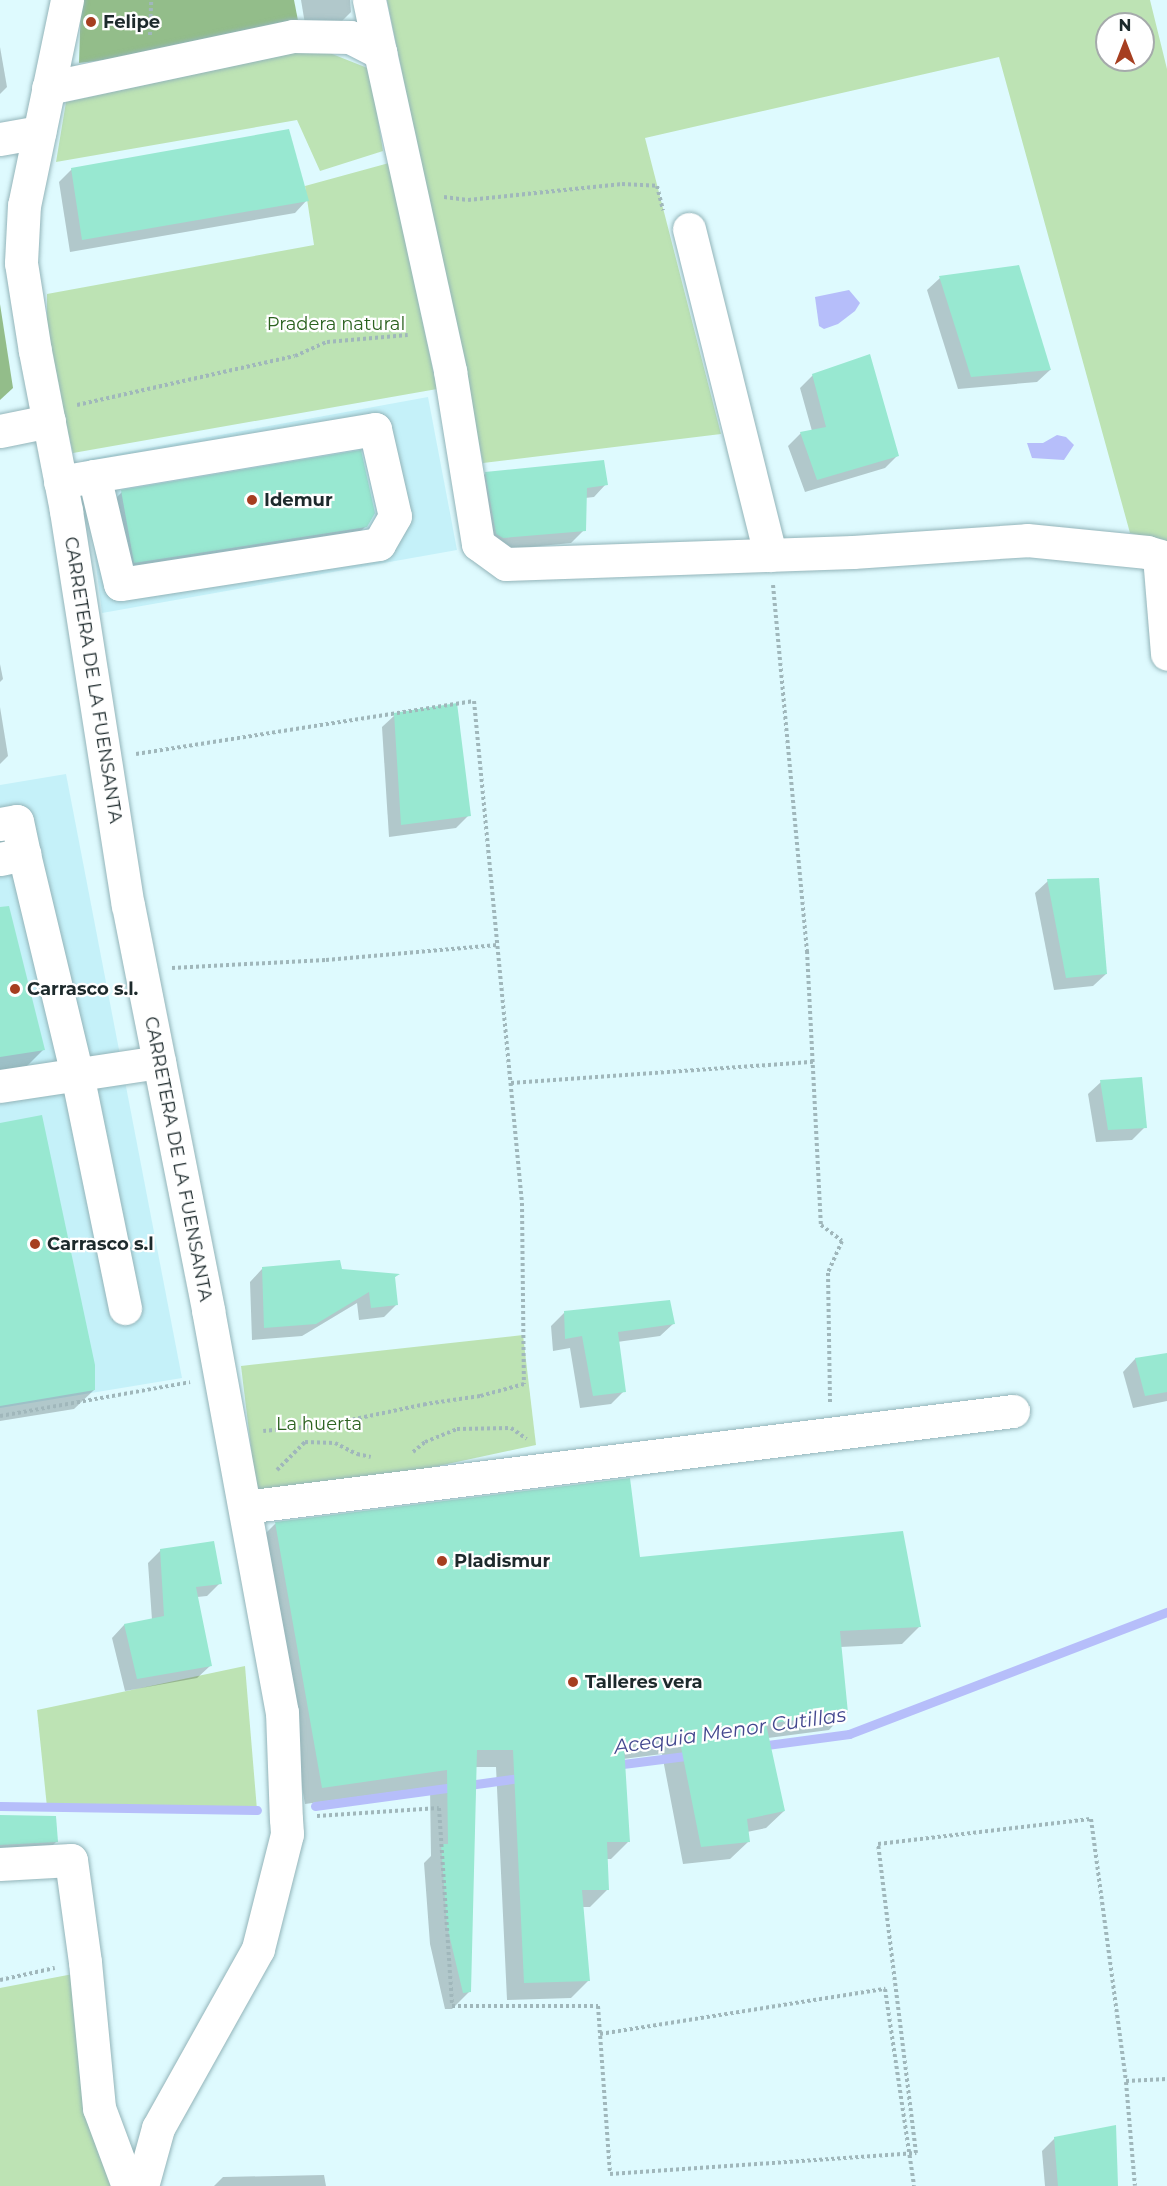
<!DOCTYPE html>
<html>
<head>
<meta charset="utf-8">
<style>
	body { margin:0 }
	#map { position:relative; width:1167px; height:2186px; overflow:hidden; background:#defafe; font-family:Montserrat,sans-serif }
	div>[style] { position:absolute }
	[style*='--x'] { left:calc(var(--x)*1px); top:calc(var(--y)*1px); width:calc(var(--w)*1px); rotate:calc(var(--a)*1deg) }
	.built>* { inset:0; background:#c5f1f9 }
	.green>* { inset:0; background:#bde3b4 }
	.forest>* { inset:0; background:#93bd8a }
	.water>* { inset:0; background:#b6befa }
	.shadow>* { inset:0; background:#0003 }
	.stream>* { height:9px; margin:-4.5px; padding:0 4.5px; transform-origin:4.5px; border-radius:4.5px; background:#b6befa }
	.building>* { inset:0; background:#98e8d1 }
	.path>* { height:4px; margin-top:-2px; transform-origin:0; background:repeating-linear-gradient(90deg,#a0b7bb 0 3px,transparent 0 6px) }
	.roads { filter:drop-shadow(0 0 2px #93b4b9) drop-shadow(0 0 2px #93b4b9) }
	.street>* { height:33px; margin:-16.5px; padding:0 16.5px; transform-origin:16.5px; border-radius:16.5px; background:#fff }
	.secondary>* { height:33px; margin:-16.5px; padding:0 16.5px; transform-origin:16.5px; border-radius:16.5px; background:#fff }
	.dots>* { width:16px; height:16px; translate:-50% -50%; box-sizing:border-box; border:3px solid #fff; border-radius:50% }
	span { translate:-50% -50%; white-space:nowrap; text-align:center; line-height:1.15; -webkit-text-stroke:4.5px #fff; paint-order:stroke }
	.poi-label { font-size:18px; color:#1d2a2c; font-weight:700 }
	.left { translate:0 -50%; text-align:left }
	.park-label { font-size:18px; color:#2c6220 }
	.street-label { font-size:18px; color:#1d2a2c }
	.water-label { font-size:20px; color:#44488f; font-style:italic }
	.north { position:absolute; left:1095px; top:12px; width:60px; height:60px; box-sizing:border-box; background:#fff; border:2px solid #a5aaab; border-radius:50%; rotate:0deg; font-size:16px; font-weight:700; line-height:24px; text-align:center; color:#1d2a2c }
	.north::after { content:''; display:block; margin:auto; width:21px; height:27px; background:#a63e20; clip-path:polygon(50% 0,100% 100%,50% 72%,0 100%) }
</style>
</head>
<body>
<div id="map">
	<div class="built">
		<div style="clip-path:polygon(428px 397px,457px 550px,102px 613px,83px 460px)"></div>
		<div style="clip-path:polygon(66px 774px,182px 1378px,0 1408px,0 785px)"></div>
	</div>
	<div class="green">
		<div style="clip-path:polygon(evenodd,387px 0,1150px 0,1167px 69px,1167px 542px,1130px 533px,999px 57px,645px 138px,721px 434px,483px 463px,387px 0,1107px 24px,1143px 24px,1143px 60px,1107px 60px,1107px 24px)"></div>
		<div style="clip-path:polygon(317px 48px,370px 69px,383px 151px,320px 171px,297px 120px,56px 162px,66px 102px)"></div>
		<div style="clip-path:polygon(389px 163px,437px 389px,73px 453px,47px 346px,47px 294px,314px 245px,305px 186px)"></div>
		<div style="clip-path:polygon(523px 1335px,536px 1445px,258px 1505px,241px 1366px)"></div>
		<div style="clip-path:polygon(245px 1666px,257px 1810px,47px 1807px,37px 1710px)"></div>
		<div style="clip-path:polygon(73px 1974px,114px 2186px,0 2186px,0 1988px)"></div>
	</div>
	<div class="forest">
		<div style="clip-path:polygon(81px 0,294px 0,301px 36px,79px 63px)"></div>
		<div style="clip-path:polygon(0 304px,13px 388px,0 400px)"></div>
	</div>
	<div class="water">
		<div style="clip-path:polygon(849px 290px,860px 303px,855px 311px,838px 324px,824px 329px,819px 326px,815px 297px)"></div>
		<div style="clip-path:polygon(1057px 435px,1066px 437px,1074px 445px,1064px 460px,1032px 458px,1027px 443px,1043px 443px)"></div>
	</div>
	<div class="shadow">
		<div style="clip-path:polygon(301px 0,350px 0,351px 12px,338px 25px,306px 30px)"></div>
		<div style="clip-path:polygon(0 47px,7px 87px,0 94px)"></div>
		<div style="clip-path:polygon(72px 169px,307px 200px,295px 213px,70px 252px,59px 182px)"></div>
		<div style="clip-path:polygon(940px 278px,1050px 370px,1037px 382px,958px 389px,927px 290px)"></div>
		<div style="clip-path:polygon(813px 375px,898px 455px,885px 468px,805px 492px,788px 446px,801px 433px,812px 431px,800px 388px)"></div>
		<div style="clip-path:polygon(486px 473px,606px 484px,594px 497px,585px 498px,584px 530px,571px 543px,489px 551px,473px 486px)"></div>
		<div style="clip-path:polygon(122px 492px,366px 526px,347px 545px,116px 581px,103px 511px)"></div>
		<div style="clip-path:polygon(0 664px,3px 679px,0 682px)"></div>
		<div style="clip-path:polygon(0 707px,8px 756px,0 764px)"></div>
		<div style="clip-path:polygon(395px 715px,469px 815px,456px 828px,389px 837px,382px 727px)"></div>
		<div style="clip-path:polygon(1048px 881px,1106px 974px,1093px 986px,1054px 990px,1035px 893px)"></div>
		<div style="clip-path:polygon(0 930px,44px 1049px,25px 1068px,0 1072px)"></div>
		<div style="clip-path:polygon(1101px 1082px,1145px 1127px,1132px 1140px,1096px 1142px,1088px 1094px)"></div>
		<div style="clip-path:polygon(0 1125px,94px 1390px,74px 1409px,0 1421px)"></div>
		<div style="clip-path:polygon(262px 1269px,397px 1275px,393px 1279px,396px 1305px,384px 1317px,359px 1320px,357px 1303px,302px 1336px,252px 1340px,250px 1282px)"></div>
		<div style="clip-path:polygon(564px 1313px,673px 1324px,660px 1336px,617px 1342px,624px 1391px,611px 1404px,580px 1408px,570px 1348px,553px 1351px,551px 1326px)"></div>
		<div style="clip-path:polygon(1167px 1355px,1167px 1401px,1133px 1408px,1123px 1372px,1135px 1359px)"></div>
		<div style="clip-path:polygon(275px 1524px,639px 1559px,919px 1627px,902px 1644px,840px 1647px,846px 1712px,829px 1730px,768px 1738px,784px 1811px,766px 1828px,747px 1832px,748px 1842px,730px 1859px,683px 1864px,662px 1754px,623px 1759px,628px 1842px,611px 1859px,606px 1859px,608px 1889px,590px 1907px,582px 1907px,589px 1980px,571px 1998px,507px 2000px,496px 1767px,476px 1767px,470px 1991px,452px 2009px,445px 2009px,430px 1944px,424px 1863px,431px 1856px,430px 1787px,305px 1804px,258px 1541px)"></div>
		<div style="clip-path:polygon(161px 1550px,220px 1583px,207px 1596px,197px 1597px,210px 1666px,197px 1678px,125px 1691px,112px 1638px,124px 1625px,152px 1620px,148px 1563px)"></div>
		<div style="clip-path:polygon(0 1817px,57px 1841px,44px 1854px,0 1857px)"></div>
		<div style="clip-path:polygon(1055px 2138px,1117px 2186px,1045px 2186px,1042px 2151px)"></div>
		<div style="clip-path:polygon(324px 2175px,326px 2186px,214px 2186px,223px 2177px)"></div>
	</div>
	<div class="stream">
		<div style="--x:760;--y:1746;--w:90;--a:-7.7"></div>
		<div style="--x:849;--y:1734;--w:341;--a:-21"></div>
		<div style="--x:615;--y:1765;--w:79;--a:-7.3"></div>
		<div style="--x:0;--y:1806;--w:257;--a:0.9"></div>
		<div style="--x:315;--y:1806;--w:213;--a:-7.8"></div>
	</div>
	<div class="building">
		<div style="clip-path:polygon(289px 129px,309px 201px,82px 240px,71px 168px)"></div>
		<div style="clip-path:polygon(1019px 265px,1051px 370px,971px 377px,939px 276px)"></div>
		<div style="clip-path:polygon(870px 354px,899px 456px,817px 480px,800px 432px,826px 427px,812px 374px)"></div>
		<div style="clip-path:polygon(361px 450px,375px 513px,367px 527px,134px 563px,121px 490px)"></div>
		<div style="clip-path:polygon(604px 460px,608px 485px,587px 488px,586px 531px,503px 538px,496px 534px,485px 472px)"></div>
		<div style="clip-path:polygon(457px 703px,471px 816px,401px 825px,394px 713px)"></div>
		<div style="clip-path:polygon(1099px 878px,1107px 974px,1066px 978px,1047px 879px)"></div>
		<div style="clip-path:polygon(9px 906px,45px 1050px,0 1057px,0 907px)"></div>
		<div style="clip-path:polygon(1142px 1077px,1147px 1128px,1108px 1130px,1100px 1080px)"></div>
		<div style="clip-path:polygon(42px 1115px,95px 1365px,95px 1390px,0 1406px,0 1123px)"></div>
		<div style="clip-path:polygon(340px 1260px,342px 1269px,400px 1274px,395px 1277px,398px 1305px,371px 1308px,369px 1292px,316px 1324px,264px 1328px,262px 1267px)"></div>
		<div style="clip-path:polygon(670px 1300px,675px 1324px,618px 1332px,626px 1392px,593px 1396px,582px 1336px,565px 1339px,564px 1311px)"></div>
		<div style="clip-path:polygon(1167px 1353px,1167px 1392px,1145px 1396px,1135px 1358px)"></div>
		<div style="clip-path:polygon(630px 1478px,640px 1557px,903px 1531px,921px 1627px,840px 1631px,848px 1713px,766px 1724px,785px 1811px,747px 1819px,750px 1842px,701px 1847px,679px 1737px,624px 1745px,630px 1842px,607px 1842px,609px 1890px,582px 1890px,590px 1981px,524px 1983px,513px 1750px,477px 1750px,471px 1992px,463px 1993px,447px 1926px,441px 1844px,448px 1844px,447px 1770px,322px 1788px,275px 1522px)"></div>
		<div style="clip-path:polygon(214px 1541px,222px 1584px,196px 1587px,212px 1666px,137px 1679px,124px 1624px,164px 1616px,160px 1549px)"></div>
		<div style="clip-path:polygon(0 1815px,56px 1816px,58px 1842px,0 1845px)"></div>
		<div style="clip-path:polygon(1116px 2125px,1118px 2186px,1058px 2186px,1054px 2137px)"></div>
	</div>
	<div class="path">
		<div style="--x:150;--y:35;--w:35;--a:-88"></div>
		<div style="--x:444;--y:197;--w:24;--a:7"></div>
		<div style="--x:468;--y:200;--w:155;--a:-5.9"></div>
		<div style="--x:622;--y:184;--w:35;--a:3"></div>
		<div style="--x:657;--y:186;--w:25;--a:76"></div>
		<div style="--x:77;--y:405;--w:223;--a:-12.7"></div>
		<div style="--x:295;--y:356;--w:35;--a:-24"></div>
		<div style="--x:327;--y:342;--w:81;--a:-4.9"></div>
		<div style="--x:773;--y:585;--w:368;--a:84.7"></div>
		<div style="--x:807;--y:951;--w:274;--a:87.1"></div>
		<div style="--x:821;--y:1225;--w:26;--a:37"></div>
		<div style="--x:842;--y:1241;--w:35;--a:114"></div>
		<div style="--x:828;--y:1273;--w:130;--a:89.1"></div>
		<div style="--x:136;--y:754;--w:342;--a:-8.9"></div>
		<div style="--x:474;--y:701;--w:504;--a:84.54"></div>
		<div style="--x:522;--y:1203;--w:181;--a:89.4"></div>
		<div style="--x:524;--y:1384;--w:46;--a:164.7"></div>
		<div style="--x:480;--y:1396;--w:55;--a:171.6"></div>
		<div style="--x:426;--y:1404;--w:102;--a:168.1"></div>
		<div style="--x:326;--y:1425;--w:63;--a:174.6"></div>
		<div style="--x:172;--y:968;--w:154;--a:-3"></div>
		<div style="--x:326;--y:960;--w:172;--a:-5"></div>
		<div style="--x:511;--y:1083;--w:303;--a:-4"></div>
		<div style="--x:0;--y:1416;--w:193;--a:-10.1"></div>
		<div style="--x:413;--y:1452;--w:16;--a:-40"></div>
		<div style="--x:425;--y:1442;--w:35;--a:-22"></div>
		<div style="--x:457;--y:1429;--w:54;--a:-1.1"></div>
		<div style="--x:511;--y:1428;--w:19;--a:35"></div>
		<div style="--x:277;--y:1470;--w:40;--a:-45"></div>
		<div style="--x:305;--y:1442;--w:30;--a:2"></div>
		<div style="--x:335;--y:1443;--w:25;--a:27"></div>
		<div style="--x:357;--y:1454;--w:14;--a:12"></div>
		<div style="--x:317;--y:1816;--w:122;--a:-3.8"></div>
		<div style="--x:439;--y:1808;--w:198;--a:86.2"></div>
		<div style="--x:452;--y:2006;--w:146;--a:0"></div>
		<div style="--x:598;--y:2006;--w:168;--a:85.9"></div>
		<div style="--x:610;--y:2174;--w:307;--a:-3.9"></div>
		<div style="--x:916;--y:2153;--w:311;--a:-97"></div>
		<div style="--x:878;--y:1844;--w:214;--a:-6.7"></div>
		<div style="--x:1091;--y:1819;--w:264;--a:82.4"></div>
		<div style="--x:1126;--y:2081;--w:41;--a:-2.8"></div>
		<div style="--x:0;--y:1980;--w:56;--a:-12.3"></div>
		<div style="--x:600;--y:2034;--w:289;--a:-9"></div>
		<div style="--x:885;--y:1989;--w:199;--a:81.6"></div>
		<div style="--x:1126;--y:2082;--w:104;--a:85.1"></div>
	</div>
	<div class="roads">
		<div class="street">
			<div style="--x:369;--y:0;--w:53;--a:78.1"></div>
			<div style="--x:48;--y:88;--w:250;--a:-12"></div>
			<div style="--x:293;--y:36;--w:57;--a:1"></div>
			<div style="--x:350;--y:37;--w:34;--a:27"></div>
			<div style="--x:380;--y:52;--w:327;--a:77.6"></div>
			<div style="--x:450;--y:371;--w:175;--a:80.8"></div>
			<div style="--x:478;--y:544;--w:34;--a:36"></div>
			<div style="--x:506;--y:564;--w:347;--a:-2"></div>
			<div style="--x:853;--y:552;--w:174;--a:-3.9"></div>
			<div style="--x:1027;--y:540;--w:121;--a:5.7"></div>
			<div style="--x:1147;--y:552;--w:21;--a:17"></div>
			<div style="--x:0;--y:139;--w:40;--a:-10"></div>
			<div style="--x:689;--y:229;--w:336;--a:76"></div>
			<div style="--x:0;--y:431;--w:50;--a:-11.5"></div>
			<div style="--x:60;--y:482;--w:35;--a:-10"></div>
			<div style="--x:94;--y:476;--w:285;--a:-9.5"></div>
			<div style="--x:375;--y:429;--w:89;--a:77.1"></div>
			<div style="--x:395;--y:516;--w:32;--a:120"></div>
			<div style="--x:379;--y:544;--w:262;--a:171.2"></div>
			<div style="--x:120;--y:584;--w:111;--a:-103.5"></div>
			<div style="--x:1159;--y:556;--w:98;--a:85.3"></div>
			<div style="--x:0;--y:824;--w:17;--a:-10"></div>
			<div style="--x:17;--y:821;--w:34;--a:78"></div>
			<div style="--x:0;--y:859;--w:25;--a:-12"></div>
			<div style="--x:24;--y:854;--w:226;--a:76.5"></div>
			<div style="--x:77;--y:1074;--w:239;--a:78.4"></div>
			<div style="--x:0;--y:1086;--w:161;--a:-8.6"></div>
			<div style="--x:245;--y:1507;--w:774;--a:-7.13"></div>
			<div style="--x:0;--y:1864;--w:71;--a:-3.2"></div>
			<div style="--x:71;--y:1860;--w:103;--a:82.2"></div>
			<div style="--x:85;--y:1962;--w:147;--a:84.5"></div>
			<div style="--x:99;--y:2108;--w:83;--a:69.6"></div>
		</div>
		<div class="secondary">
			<div style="--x:67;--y:0;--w:209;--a:101.8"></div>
			<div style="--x:24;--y:205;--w:58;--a:93"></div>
			<div style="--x:21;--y:263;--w:89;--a:81"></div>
			<div style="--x:35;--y:351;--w:163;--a:79"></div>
			<div style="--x:66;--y:511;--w:399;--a:81.1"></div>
			<div style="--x:128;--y:905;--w:413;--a:78.8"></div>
			<div style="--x:208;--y:1310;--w:409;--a:79.6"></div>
			<div style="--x:282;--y:1712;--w:107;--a:87.9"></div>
			<div style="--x:286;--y:1819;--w:15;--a:86"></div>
			<div style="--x:287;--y:1834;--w:119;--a:104.2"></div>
			<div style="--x:258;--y:1949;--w:205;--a:119.2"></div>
			<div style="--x:158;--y:2128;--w:60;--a:105.4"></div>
		</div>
	</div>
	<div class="dots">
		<div style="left:91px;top:22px;background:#a63e20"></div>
		<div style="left:252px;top:500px;background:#a63e20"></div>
		<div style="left:15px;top:989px;background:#a63e20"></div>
		<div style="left:35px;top:1244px;background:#a63e20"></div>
		<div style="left:442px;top:1561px;background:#a63e20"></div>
		<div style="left:573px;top:1682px;background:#a63e20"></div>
	</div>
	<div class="poi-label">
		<span class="left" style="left:103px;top:22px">Felipe</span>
		<span class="left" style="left:264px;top:500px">Idemur</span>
		<span class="left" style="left:27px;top:989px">Carrasco s.l.</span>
		<span class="left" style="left:47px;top:1244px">Carrasco s.l</span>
		<span class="left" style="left:454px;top:1561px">Pladismur</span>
		<span class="left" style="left:585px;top:1682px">Talleres vera</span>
	</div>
	<div class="park-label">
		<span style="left:336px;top:324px">Pradera natural</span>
		<span style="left:319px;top:1424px">La huerta</span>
	</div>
	<div class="street-label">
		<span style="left:93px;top:680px;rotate:81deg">CARRETERA DE LA FUENSANTA</span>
		<span style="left:178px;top:1159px;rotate:79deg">CARRETERA DE LA FUENSANTA</span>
	</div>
	<div class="water-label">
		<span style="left:730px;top:1731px;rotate:-8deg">Acequia Menor Cutillas</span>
	</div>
	<div class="north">N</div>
</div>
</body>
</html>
